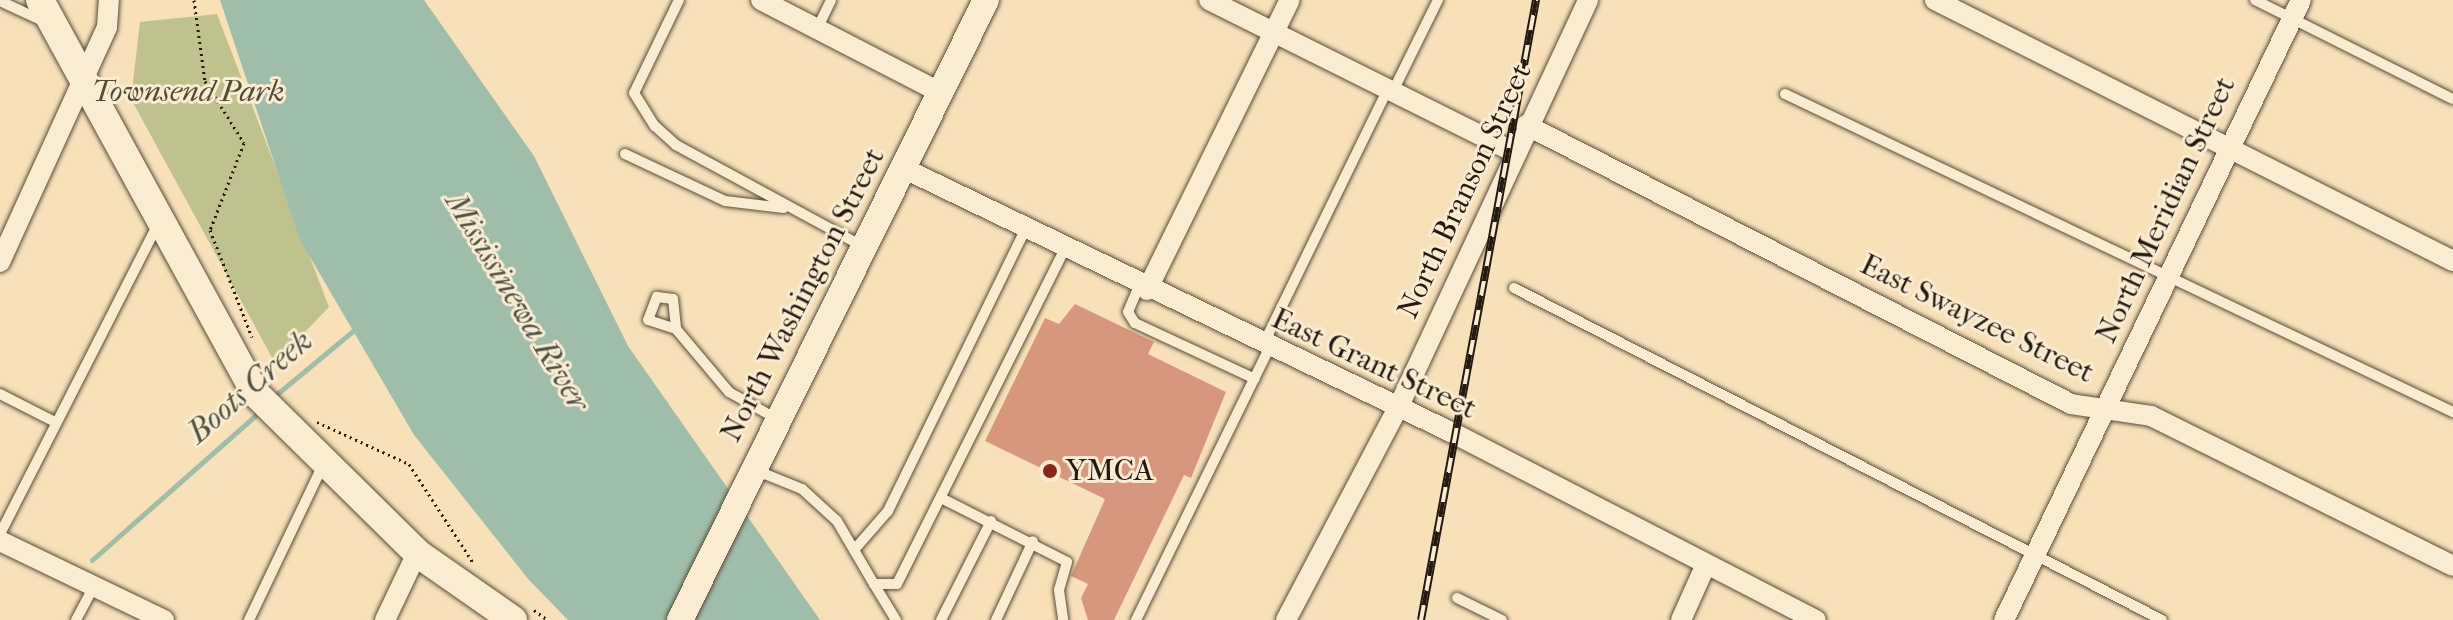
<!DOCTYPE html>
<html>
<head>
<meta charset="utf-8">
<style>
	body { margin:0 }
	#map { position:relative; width:2453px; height:620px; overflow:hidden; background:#f8e1b8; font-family:"IM FELL French Canon",serif }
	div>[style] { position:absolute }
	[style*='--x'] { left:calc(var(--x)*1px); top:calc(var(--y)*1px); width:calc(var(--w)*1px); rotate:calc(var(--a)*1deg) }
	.green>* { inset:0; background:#bfc28d }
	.water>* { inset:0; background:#9fbea9 }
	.stream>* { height:5px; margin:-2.5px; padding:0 2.5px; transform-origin:2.5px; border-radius:2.5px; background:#9fbea9 }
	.building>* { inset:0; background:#d7977d }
	.path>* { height:3px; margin-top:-1.5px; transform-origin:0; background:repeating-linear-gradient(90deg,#241a10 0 2px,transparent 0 6px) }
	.roads { filter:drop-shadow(0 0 2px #594c3a) drop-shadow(0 0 2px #594c3a) }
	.service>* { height:10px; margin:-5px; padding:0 5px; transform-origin:5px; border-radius:5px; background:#faecd1 }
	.minor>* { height:20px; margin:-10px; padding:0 10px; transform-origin:10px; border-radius:10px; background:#faecd1 }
	.tertiary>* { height:26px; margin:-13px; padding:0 13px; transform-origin:13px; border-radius:13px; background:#faecd1 }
	.secondary>* { height:28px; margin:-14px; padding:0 14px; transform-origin:14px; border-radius:14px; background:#faecd1 }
	.rail>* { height:8px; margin-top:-4px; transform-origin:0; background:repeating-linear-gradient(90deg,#faecd1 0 15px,#241a10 0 30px); box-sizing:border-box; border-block:2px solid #241a10 }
	.dots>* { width:22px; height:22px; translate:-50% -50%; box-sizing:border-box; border:4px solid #faecd1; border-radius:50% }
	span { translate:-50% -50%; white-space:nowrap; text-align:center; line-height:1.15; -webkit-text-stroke:6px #faecd1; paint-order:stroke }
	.park-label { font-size:30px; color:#524c36; font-style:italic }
	.street-label { font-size:30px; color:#241a10 }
	.poi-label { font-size:30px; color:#241a10 }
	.left { translate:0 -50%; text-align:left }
	.water-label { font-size:32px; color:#4f5346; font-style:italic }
</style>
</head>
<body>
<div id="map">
	<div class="green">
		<div style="clip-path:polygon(217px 14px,329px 307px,275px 363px,131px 99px,140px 22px)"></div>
	</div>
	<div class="water">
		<div style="clip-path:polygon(220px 0,424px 0,534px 156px,628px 346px,820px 620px,568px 620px,529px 580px,414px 435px,300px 240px)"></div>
	</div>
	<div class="stream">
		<div style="--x:271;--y:399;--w:114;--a:-39.7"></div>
		<div style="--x:92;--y:560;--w:223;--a:-41.5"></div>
	</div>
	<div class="building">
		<div style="clip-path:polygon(1075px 304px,1154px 342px,1148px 354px,1226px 392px,1191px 478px,1184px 475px,1114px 620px,1088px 620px,1081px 598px,1088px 584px,1071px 576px,1105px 499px,985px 441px,1045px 318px,1059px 324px)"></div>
	</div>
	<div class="path">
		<div style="--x:194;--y:0;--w:82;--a:82.3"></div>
		<div style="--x:205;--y:81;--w:73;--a:57.8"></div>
		<div style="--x:244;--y:143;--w:93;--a:111.3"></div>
		<div style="--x:210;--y:230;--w:115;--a:68.6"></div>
		<div style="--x:317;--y:422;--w:101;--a:24.5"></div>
		<div style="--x:409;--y:464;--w:119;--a:57"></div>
		<div style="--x:534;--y:610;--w:17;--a:36"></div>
	</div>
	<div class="roads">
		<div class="service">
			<div style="--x:679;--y:0;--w:103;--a:115.8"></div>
			<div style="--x:634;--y:93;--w:39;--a:58"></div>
			<div style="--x:655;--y:126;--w:28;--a:42"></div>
			<div style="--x:676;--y:145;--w:212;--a:28.5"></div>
			<div style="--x:2255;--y:0;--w:221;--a:26.6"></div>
			<div style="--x:0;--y:1;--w:50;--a:25"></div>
			<div style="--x:817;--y:29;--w:32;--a:-64"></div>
			<div style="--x:1393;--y:91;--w:102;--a:-63.7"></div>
			<div style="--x:1785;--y:94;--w:740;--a:25.46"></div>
			<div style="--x:625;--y:154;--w:110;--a:25.2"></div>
			<div style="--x:725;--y:201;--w:59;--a:6.8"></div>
			<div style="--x:1139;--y:286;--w:28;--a:113"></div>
			<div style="--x:1128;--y:312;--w:13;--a:58"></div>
			<div style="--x:1135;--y:323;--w:132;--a:25"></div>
			<div style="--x:1514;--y:288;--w:728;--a:27.13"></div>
			<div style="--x:676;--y:329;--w:29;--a:-162"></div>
			<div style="--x:648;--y:320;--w:25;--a:-69"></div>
			<div style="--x:657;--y:297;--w:16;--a:7"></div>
			<div style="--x:673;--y:299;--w:30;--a:84"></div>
			<div style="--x:676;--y:329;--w:82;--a:49.9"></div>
			<div style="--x:729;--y:392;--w:55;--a:29.4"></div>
			<div style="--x:1264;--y:343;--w:283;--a:-64"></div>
			<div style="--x:0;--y:394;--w:62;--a:27"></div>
			<div style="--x:755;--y:470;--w:51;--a:22"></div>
			<div style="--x:802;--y:489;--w:47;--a:42.4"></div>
			<div style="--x:837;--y:521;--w:73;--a:59.6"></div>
			<div style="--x:874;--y:584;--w:23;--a:0"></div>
			<div style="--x:897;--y:584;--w:375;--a:-63.4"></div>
			<div style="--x:943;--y:499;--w:139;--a:26.9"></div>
			<div style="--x:1067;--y:562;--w:29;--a:106"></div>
			<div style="--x:1059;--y:590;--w:30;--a:82"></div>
			<div style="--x:0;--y:534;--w:346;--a:-63"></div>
			<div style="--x:854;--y:550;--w:52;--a:-48.9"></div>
			<div style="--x:888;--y:511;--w:310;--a:-64"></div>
			<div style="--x:874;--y:584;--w:42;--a:58.6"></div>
			<div style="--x:1457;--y:598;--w:50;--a:26.1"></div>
			<div style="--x:76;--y:620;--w:38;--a:-62"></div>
			<div style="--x:249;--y:620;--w:172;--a:-64.5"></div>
			<div style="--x:941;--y:620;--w:111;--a:-63.2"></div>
			<div style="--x:996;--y:620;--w:87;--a:-64.9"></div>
			<div style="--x:1136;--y:620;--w:304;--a:-63.9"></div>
		</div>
		<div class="minor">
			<div style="--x:761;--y:0;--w:200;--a:27.3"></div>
			<div style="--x:1209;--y:0;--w:341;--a:26.5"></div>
			<div style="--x:1935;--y:0;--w:580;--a:26.74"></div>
			<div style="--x:1526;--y:125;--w:612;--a:27.11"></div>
			<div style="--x:2071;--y:404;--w:81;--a:8.5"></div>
			<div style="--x:2151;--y:416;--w:337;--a:26.4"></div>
			<div style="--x:903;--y:168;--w:613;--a:25.73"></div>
			<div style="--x:1455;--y:434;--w:406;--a:27.3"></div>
			<div style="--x:0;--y:262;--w:258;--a:-65.5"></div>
			<div style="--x:107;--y:27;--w:27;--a:-86"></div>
			<div style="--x:1147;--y:290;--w:323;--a:-63.8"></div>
			<div style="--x:0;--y:541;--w:182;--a:25.7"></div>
			<div style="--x:385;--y:620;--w:74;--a:-64.5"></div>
			<div style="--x:1286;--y:620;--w:240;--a:-62.2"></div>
			<div style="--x:1398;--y:408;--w:450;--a:-65"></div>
			<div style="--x:1681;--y:620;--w:61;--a:-65.9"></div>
			<div style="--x:2004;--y:620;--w:687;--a:-64.4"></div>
		</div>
		<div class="tertiary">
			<div style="--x:680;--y:620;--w:691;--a:-63.73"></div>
		</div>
		<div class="secondary">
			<div style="--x:40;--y:0;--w:448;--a:61.3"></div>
			<div style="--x:255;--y:393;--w:228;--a:44.6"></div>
			<div style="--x:417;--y:553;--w:117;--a:34.9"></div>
		</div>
	</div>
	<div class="rail">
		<div style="--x:1421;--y:620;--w:631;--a:-79.49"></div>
	</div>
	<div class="dots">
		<div style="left:1050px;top:471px;background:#8f2418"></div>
	</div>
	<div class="park-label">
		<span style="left:188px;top:92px">Townsend Park</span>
	</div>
	<div class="street-label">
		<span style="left:1465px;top:191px;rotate:-65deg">North Branson Street</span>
		<span style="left:2166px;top:210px;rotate:-65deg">North Meridian Street</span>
		<span style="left:803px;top:295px;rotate:-63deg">North Washington Street</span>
		<span style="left:1977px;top:319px;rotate:26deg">East Swayzee Street</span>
		<span style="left:1374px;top:364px;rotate:25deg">East Grant Street</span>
	</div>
	<div class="poi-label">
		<span class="left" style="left:1066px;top:471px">YMCA</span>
	</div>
	<div class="water-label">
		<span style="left:517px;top:302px;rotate:59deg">Mississinewa River</span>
		<span style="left:250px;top:387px;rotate:-41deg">Boots Creek</span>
	</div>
</div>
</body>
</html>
